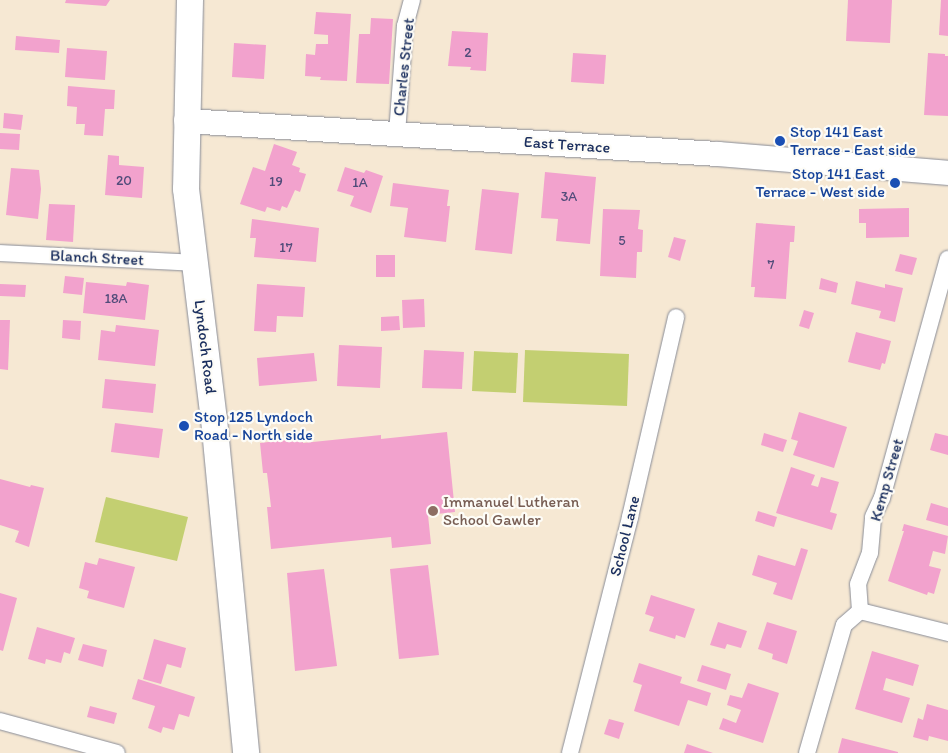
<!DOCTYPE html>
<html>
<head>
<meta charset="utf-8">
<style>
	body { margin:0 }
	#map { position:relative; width:948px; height:753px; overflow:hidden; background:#f6e8d3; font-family:Itim,sans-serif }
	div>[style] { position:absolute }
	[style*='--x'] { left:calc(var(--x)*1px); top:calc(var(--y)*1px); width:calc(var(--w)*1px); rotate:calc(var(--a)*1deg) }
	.green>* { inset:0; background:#c3cf71 }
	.building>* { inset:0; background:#f2a2cd }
	.roads { filter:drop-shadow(0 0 1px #888c98) drop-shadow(0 0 1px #888c98) }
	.street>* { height:16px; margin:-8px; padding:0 8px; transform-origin:8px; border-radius:8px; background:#fff }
	.secondary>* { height:24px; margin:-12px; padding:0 12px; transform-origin:12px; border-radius:12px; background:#fff }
	.primary>* { height:26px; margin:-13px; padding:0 13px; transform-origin:13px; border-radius:13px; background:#fff }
	.dots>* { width:14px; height:14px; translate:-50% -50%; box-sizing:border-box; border:2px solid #fdfcf7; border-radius:50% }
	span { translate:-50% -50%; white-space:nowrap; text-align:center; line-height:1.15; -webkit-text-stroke:4.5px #fdfcf7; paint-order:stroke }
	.number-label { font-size:14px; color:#514c7a }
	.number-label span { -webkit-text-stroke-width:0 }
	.street-label { font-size:16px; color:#1b2f5e }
	.transit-label { font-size:16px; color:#164399 }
	.left { translate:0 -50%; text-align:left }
	.right { translate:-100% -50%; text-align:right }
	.education-label { font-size:16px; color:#785e54 }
</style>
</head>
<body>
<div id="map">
	<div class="green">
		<div style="clip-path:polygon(525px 350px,629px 354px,627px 406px,523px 402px)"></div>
		<div style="clip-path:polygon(474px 351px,518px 353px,516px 393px,472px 391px)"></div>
		<div style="clip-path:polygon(106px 497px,188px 517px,177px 561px,95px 542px)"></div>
	</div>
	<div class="building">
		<div style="clip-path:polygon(66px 0,110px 0,106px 6px,65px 3px)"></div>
		<div style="clip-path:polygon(848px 0,892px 0,890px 43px,846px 41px)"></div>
		<div style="clip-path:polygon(941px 0,948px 0,948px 36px,939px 35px)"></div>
		<div style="clip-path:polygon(316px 12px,351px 14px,347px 81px,320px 80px,321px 77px,305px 76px,306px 54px,315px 55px,316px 44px,328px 44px,328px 35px,314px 34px)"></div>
		<div style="clip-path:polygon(371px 18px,393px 19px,389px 84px,356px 83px,359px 34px,370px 34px)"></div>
		<div style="clip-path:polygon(452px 31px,488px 33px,486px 71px,470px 70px,471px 67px,448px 66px)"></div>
		<div style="clip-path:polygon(16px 36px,60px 40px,59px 53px,15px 50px)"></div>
		<div style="clip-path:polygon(234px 43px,266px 45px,264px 79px,232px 77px)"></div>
		<div style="clip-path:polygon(67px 48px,107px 51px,105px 80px,65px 77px)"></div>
		<div style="clip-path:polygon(573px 53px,606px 55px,604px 84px,571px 82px)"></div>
		<div style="clip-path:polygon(928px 53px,945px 54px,945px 56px,948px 56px,948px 116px,924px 115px)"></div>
		<div style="clip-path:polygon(68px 86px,115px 90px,114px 109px,105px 109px,103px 136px,84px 135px,85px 124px,76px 124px,77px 107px,67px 106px)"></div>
		<div style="clip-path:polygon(4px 113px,23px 115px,21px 130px,3px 128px)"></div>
		<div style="clip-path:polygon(0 133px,20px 134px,19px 150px,0 149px)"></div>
		<div style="clip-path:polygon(274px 144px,297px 152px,292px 165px,300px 168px,299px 172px,306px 174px,300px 192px,295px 190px,287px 208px,282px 206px,280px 211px,267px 207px,265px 212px,240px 204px,253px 167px,265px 171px)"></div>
		<div style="clip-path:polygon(108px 155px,119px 156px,119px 165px,144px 167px,142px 198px,105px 195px)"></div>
		<div style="clip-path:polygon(345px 167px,364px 173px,366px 170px,383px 176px,371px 213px,350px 206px,354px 196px,337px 191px)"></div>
		<div style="clip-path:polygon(11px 168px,39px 170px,41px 189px,38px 219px,6px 215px)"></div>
		<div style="clip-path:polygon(545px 172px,596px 177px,590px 244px,556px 241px,558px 219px,541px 218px)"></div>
		<div style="clip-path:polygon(393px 183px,449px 190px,447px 206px,450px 206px,446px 242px,404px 237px,408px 208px,390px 206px)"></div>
		<div style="clip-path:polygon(482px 189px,519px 193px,512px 254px,475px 250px)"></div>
		<div style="clip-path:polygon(49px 204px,75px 205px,73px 242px,46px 240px)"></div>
		<div style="clip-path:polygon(909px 208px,909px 237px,866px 238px,866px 223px,859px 223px,859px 209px)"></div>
		<div style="clip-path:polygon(603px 209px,640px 210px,638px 229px,643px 230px,642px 252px,637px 252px,636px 278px,600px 276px)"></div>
		<div style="clip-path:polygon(252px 219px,319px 228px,316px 262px,254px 257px,256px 238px,250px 238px)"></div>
		<div style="clip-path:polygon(756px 223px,795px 226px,794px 242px,790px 242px,786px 299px,754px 297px,755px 287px,751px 287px)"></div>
		<div style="clip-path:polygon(674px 237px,686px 240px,680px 261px,668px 257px)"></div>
		<div style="clip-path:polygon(900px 254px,917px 258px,912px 275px,895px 271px)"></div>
		<div style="clip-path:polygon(376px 255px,395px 255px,395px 277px,376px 277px)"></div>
		<div style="clip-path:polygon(65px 276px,84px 278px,82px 295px,63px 293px)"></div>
		<div style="clip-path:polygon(821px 278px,838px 283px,836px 293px,819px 289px)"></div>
		<div style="clip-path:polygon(856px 281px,885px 288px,885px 284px,903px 288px,895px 322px,879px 318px,881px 311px,851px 304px)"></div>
		<div style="clip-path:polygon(86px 282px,126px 286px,127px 282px,149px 285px,145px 320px,83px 313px)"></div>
		<div style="clip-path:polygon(0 284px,26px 285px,25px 297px,0 296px)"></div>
		<div style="clip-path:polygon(257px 284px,305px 287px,303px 317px,277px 316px,276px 332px,254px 331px)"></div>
		<div style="clip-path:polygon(424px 299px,425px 327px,403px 328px,402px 300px)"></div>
		<div style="clip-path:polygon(804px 310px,814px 313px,809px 329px,799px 326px)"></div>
		<div style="clip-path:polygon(399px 316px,400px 330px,381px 331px,381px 317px)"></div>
		<div style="clip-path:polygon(0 320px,10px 320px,8px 370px,0 369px)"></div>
		<div style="clip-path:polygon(63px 320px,81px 321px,80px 340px,62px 338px)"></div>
		<div style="clip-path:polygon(116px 325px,159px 330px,155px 366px,98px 360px,101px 330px,115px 332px)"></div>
		<div style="clip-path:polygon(856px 332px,891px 341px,885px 364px,882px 363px,880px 370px,848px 362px)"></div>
		<div style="clip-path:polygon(339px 345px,382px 347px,380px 388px,337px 386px)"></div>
		<div style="clip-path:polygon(424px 350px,464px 352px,462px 389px,422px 388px)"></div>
		<div style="clip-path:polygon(314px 353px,317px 381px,259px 386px,257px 358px)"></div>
		<div style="clip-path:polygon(105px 379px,156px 384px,153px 413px,102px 408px)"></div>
		<div style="clip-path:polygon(799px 412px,847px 427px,834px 468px,793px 455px,798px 441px,791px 439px)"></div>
		<div style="clip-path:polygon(115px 423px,163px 429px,159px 458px,111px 452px)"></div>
		<div style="clip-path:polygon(447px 432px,455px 512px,428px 515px,431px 544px,392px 548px,391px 537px,271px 549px,267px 507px,271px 507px,267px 473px,263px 473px,260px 443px,302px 438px,303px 443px,381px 435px,381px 439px)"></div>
		<div style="clip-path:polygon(764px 433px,787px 440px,783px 452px,761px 445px)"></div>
		<div style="clip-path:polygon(935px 433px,948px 436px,948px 455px,930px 450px)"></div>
		<div style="clip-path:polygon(791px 467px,815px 475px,811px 485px,818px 487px,821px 477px,839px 482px,830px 512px,837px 514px,832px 530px,776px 513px)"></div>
		<div style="clip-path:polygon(0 479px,30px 487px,31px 485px,44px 488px,29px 547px,15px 542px,19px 531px,0 525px)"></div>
		<div style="clip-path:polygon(931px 503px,948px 508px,948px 526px,926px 520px)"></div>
		<div style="clip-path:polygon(758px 511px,777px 517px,774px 527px,755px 521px)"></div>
		<div style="clip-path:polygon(904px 524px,948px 536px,945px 554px,933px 551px,929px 566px,941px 569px,934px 594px,928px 592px,927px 595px,888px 581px,904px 531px,902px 531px)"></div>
		<div style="clip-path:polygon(801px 548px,808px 550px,792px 600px,773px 594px,777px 583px,752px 575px,758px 555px,795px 566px)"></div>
		<div style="clip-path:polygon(99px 558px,135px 567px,124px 608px,87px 598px,89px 591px,79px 588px,85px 562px,97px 565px)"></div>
		<div style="clip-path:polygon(428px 565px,439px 655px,399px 659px,390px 569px)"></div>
		<div style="clip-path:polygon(324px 569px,337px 666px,295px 671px,287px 573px)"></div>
		<div style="clip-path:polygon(0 593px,17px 598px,3px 651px,0 650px)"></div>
		<div style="clip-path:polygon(651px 595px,695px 609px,685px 638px,676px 635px,675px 639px,649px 631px,654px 617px,645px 614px)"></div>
		<div style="clip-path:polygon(718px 622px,747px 631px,741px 648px,727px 644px,725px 649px,710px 645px)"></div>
		<div style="clip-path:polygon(767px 622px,797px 631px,787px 664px,772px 659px,773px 654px,758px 649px)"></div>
		<div style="clip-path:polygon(37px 627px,75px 638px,70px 654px,64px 652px,61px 663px,46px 659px,45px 664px,28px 659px)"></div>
		<div style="clip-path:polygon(154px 639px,186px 648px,181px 668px,167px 664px,161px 684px,143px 679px)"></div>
		<div style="clip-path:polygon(83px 644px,107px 650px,103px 667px,78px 660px)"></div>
		<div style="clip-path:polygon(872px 651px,919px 665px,913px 686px,886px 678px,883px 690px,910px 698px,902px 723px,855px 709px)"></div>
		<div style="clip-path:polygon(639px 663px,682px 677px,680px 683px,711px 693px,707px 706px,688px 700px,679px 726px,634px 711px,642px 685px,633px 682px)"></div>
		<div style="clip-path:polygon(702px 665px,731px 674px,726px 690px,697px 681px)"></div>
		<div style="clip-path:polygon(138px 679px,195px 697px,189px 717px,179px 714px,174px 730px,163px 727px,161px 733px,148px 728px,155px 706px,132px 699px)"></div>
		<div style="clip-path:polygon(748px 683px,779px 693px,763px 743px,719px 729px,723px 718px,736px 723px,741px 710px,727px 705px,730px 695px,742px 698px)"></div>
		<div style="clip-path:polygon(927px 704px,948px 710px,948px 741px,929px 736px,928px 741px,913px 737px,918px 718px,923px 720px)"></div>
		<div style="clip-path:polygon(90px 706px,117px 713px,114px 724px,87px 717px)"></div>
		<div style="clip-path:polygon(609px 719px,624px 723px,619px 739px,604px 734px)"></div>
		<div style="clip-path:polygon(842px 738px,898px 752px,898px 753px,838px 753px)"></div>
		<div style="clip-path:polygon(687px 744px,713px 753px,684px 753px)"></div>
	</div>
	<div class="roads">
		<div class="street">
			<div style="--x:397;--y:134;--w:108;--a:-85.8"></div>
			<div style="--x:405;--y:26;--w:27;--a:-75"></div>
			<div style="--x:0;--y:253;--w:195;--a:2.9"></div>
			<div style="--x:860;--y:611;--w:27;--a:-94"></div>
			<div style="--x:858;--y:584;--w:33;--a:-69"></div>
			<div style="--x:870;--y:553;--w:36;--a:-85"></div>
			<div style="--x:873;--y:517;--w:21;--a:-65"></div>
			<div style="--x:882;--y:498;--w:248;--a:-74.6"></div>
			<div style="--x:860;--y:611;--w:91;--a:14"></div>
			<div style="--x:0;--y:721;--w:121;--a:15.3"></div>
			<div style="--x:570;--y:753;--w:244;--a:-75.7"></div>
			<div style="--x:630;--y:517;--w:205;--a:-77"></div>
			<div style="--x:807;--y:753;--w:133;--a:-73.9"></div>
			<div style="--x:844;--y:625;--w:21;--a:-41"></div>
		</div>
		<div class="secondary">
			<div style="--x:186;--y:121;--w:533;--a:3.55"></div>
			<div style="--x:718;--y:154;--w:231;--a:4.7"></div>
		</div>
		<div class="primary">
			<div style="--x:190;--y:0;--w:189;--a:91.2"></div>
			<div style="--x:186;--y:189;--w:232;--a:83.1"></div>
			<div style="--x:214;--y:419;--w:336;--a:84.5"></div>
		</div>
	</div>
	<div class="dots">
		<div style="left:780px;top:141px;background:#1a4fb4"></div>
		<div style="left:895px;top:183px;background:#1a4fb4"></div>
		<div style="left:184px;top:426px;background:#1a4fb4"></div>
		<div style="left:433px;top:511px;background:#8d6e63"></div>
	</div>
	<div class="number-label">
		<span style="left:468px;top:53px">2</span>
		<span style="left:124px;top:181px">20</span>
		<span style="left:276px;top:182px">19</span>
		<span style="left:360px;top:183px">1A</span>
		<span style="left:569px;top:197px">3A</span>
		<span style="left:622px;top:241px">5</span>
		<span style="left:286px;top:248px">17</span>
		<span style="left:771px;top:265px">7</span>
		<span style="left:116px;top:299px">18A</span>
	</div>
	<div class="street-label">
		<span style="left:404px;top:67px;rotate:-84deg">Charles Street</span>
		<span style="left:567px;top:145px;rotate:4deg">East Terrace</span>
		<span style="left:97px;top:258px;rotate:3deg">Blanch Street</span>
		<span style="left:205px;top:347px;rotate:83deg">Lyndoch Road</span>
		<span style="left:887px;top:480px;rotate:-74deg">Kemp Street</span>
		<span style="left:625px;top:536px;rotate:-76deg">School Lane</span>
	</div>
	<div class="transit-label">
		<span class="left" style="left:790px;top:141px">Stop 141 East<br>Terrace - East side</span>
		<span class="right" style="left:885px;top:183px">Stop 141 East<br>Terrace - West side</span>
		<span class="left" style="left:194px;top:426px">Stop 125 Lyndoch<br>Road - North side</span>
	</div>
	<div class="education-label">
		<span class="left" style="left:443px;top:511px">Immanuel Lutheran<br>School Gawler</span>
	</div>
</div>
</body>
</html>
